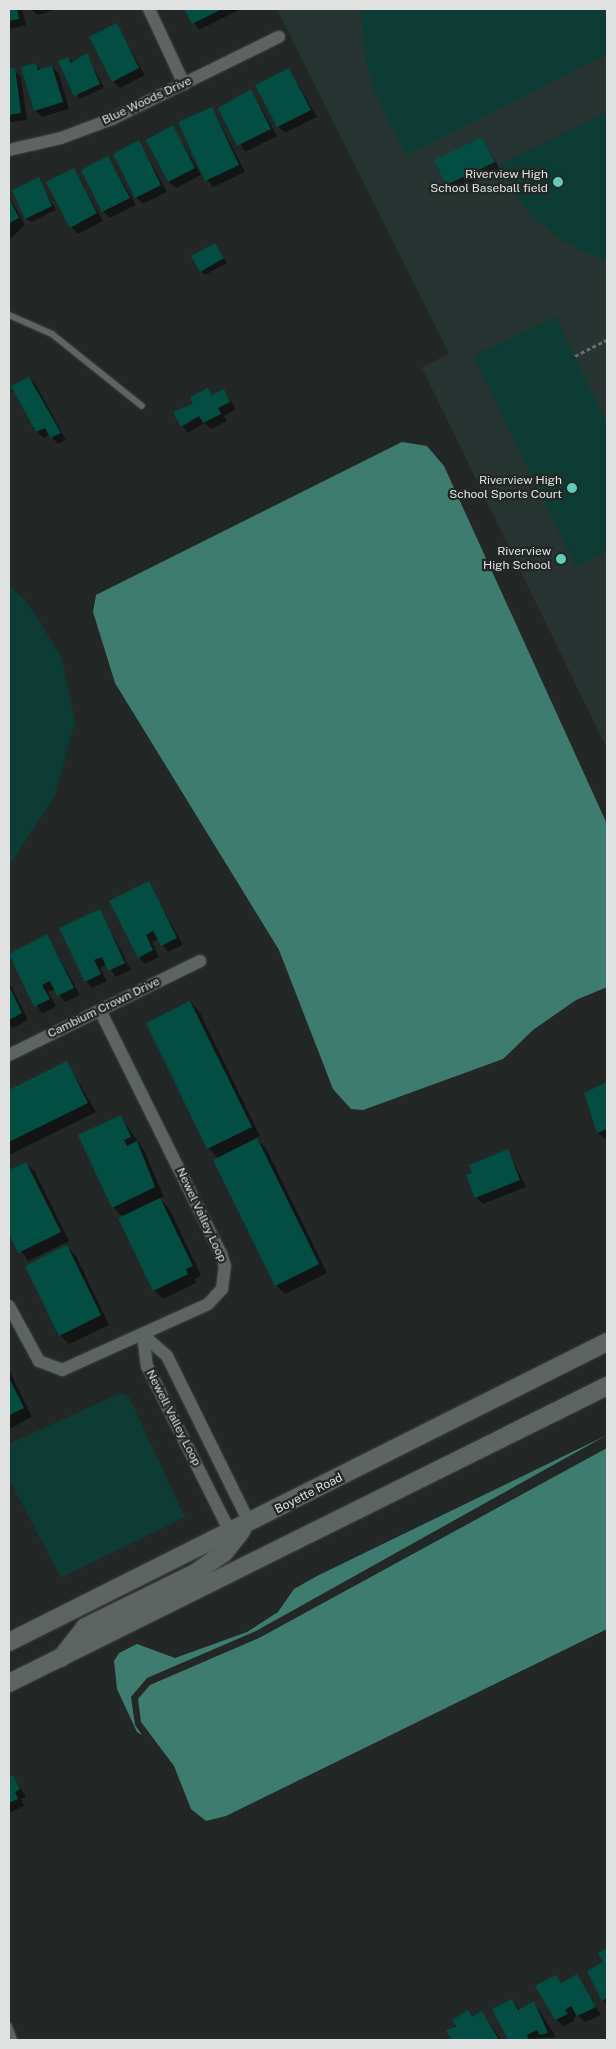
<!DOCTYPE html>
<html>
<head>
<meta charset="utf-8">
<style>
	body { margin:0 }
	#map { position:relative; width:616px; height:2049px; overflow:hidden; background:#232827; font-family:"Public Sans",sans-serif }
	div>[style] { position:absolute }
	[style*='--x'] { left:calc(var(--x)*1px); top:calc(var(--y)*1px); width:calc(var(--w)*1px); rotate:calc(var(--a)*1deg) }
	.built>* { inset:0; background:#273431 }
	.green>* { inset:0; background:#0d3c34 }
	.water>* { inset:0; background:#3e7c70 }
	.shadow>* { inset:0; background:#0007 }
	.building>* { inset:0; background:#034e43 }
	.path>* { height:3px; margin-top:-1.5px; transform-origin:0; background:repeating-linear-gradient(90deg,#686c6b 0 4px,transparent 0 6.5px) }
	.roads { filter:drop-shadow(0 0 1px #3f4342) drop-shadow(0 0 1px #3f4342) }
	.lane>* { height:6px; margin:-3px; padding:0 3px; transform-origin:3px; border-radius:3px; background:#5e6462 }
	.street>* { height:12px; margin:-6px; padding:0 6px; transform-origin:6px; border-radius:6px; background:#5e6462 }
	.secondary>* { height:18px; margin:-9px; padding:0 9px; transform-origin:9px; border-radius:9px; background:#5e6462 }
	.dots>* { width:14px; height:14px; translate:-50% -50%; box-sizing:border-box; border:2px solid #232827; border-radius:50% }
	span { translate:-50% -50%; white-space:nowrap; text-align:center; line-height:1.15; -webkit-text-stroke:4.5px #232827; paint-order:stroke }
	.street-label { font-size:12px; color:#dfe2e1 }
	.poi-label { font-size:12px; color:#dfe2e1 }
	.right { translate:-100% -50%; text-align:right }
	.frame { position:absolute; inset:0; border:10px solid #dfe2e1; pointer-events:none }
</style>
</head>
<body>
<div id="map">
	<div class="built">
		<div style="clip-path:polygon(277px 9px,607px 9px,607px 749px,422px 368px,449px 353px)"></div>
	</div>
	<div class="green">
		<div style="clip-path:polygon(360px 9px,607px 9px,607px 54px,406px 156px,376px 96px,367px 66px)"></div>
		<div style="clip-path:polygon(607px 112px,607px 261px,565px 243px,537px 221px,518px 200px,500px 164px)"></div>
		<div style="clip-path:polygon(556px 317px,607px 424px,607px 551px,576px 567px,473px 356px)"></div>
		<div style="clip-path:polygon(9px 585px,27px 602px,62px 658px,75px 722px,54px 798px,9px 866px)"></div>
		<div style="clip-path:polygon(120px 1393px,129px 1397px,185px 1517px,61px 1578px,9px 1479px,9px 1444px)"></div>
	</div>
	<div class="water">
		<div style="clip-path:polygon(402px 442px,427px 446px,444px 466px,607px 824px,607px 987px,576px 1000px,533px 1030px,503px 1059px,363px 1110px,351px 1109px,333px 1089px,279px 950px,115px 683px,93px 612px,96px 595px)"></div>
		<div style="clip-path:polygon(607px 1435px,256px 1631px,147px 1678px,131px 1697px,135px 1725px,142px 1735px,137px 1732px,117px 1689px,114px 1661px,119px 1653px,137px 1644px,175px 1658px,247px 1632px,278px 1612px,294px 1589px,317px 1576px)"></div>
		<div style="clip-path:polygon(607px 1448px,607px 1629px,226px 1816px,206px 1821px,191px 1809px,174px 1766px,141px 1722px,138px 1699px,150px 1685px,259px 1638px)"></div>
	</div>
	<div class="shadow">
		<div style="clip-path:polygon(9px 9px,22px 9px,26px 25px,9px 29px)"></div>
		<div style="clip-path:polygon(31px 9px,58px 9px,38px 15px)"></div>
		<div style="clip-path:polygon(185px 9px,239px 9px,239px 10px,199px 30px)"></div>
		<div style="clip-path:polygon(116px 25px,145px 75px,120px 88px,113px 81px)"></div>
		<div style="clip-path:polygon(87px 55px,104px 88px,79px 99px,68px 58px,74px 63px)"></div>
		<div style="clip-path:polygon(35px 64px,41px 70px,52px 67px,59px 74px,69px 109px,42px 117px,35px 110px)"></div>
		<div style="clip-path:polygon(289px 69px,317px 117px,285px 133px,278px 126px)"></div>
		<div style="clip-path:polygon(14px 70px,21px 77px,27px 120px,9px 122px,9px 71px)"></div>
		<div style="clip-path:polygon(251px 90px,277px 136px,245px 152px,220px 108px)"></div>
		<div style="clip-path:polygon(212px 108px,245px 172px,213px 187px,207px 180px)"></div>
		<div style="clip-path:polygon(173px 127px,201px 175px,176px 188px,169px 182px)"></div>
		<div style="clip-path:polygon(482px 138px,500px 169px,454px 191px,447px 185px)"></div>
		<div style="clip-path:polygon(139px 142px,167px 192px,143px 204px,136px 197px)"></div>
		<div style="clip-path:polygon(108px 158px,136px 205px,110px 218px,103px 211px)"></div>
		<div style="clip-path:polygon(74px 169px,103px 221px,78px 234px,71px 227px)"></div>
		<div style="clip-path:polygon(38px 179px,56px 210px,31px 222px,26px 218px)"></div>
		<div style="clip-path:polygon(9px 196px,25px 225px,9px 240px)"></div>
		<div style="clip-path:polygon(215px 244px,227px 263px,205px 275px,201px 271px)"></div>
		<div style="clip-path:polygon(29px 378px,36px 385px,66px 440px,58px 444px,50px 435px,44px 438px,37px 431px)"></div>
		<div style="clip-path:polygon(208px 390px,214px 396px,224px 391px,236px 409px,224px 416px,227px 421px,211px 429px,205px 423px,188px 433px,182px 426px)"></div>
		<div style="clip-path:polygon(148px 882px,183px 945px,168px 952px,158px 939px,152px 942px,159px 957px,145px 964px,139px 957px)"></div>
		<div style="clip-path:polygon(99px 910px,131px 970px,116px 977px,107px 964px,100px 968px,107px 981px,92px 988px,86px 981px)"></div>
		<div style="clip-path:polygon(47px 936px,80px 995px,65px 1002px,55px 989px,48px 992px,56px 1006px,42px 1014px,9px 955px)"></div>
		<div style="clip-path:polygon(9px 982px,28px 1020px,13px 1028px,9px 1023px)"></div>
		<div style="clip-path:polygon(190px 1002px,199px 1011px,260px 1136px,255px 1138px,266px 1148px,327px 1273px,285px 1294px,276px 1285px,218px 1158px,208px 1148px)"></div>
		<div style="clip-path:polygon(67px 1063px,96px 1112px,9px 1155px,9px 1091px)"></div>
		<div style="clip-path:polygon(607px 1084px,607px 1138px,605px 1139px,598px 1133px,586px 1094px)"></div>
		<div style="clip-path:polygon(121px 1117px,145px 1152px,164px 1197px,159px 1199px,169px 1208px,201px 1275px,195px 1279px,196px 1283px,163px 1299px,154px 1290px,123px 1217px,113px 1207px)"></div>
		<div style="clip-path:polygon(508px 1151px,526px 1187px,483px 1204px,476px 1197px,474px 1173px)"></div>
		<div style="clip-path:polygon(26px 1163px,35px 1172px,69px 1241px,28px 1261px,9px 1231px,9px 1172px)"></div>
		<div style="clip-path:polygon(67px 1247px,76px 1256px,109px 1325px,69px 1344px,60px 1335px)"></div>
		<div style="clip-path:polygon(9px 1370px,32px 1417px,9px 1429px)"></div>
		<div style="clip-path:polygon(13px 1776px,26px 1797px,21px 1799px,24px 1806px,9px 1813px,9px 1777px)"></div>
		<div style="clip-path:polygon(607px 1950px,607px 2005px,603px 2000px,605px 1963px,600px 1954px)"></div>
		<div style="clip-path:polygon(555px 1976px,563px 1984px,577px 1976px,601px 2015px,585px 2022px,576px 2014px,574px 2021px,563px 2026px,556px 2019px)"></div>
		<div style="clip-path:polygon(512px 2000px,520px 2010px,534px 2003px,556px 2037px,510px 2040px,493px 2010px)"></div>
		<div style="clip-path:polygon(468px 2012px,473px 2017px,482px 2012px,501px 2040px,453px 2040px,448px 2032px)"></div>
	</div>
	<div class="building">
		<div style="clip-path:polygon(9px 9px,17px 9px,19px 19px,9px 21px)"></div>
		<div style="clip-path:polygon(184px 9px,222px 9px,192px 24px)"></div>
		<div style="clip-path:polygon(117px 23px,139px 68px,112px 82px,89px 37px)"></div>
		<div style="clip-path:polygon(87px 53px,100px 84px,74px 96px,58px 61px,68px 57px,71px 63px)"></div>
		<div style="clip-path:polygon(36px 63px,38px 70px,52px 66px,63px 102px,34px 111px,21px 67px)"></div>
		<div style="clip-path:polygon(15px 68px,21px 113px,9px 115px,9px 69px)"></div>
		<div style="clip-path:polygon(289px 68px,311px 110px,277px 127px,255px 85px)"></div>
		<div style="clip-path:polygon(251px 89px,271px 129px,237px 146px,218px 108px)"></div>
		<div style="clip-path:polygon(212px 107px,239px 165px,205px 181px,178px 122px)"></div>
		<div style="clip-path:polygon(173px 125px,195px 168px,168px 182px,146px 140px)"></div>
		<div style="clip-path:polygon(482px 137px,495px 162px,446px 185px,434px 160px)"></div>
		<div style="clip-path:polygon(139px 140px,161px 185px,135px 198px,113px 154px)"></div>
		<div style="clip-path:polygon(108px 156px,130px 198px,102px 212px,81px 170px)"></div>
		<div style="clip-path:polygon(74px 168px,97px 213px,70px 228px,46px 182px)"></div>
		<div style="clip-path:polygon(39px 177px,52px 206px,25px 219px,12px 190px)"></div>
		<div style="clip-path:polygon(9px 198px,19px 218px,9px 223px)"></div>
		<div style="clip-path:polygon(215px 243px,224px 258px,200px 272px,191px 256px)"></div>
		<div style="clip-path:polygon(29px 377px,61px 433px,50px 438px,45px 428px,36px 432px,11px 386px)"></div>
		<div style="clip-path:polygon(208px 388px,212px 395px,224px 389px,230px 402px,218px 408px,221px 414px,203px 423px,199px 416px,181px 427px,173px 412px,193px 404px,190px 397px)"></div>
		<div style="clip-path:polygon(149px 881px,177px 938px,161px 946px,153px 931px,146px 935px,153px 950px,138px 958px,109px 901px)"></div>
		<div style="clip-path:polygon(100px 909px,125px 963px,108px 971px,102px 957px,94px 960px,101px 974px,85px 982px,59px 928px)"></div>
		<div style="clip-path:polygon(47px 934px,74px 988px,57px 996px,50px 981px,42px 985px,50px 999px,34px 1007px,9px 954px)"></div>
		<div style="clip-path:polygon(9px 986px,22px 1013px,9px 1020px)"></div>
		<div style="clip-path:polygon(190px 1001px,252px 1127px,207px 1149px,146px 1023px)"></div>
		<div style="clip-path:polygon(67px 1061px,88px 1103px,9px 1142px,9px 1090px)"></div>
		<div style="clip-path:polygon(607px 1082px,607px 1129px,597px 1133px,584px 1093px)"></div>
		<div style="clip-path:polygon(121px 1115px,131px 1137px,124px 1140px,127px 1146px,137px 1141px,155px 1187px,112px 1208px,78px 1135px)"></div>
		<div style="clip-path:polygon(257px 1138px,319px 1264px,275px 1286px,213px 1160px)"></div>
		<div style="clip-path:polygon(508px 1149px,520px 1180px,475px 1198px,466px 1175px,472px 1173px,469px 1165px)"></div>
		<div style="clip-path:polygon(26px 1162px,61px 1232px,18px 1253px,9px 1234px,9px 1170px)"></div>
		<div style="clip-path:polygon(160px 1198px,193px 1266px,186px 1269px,188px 1274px,153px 1291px,118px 1218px)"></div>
		<div style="clip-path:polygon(67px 1245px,101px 1315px,59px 1336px,25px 1266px)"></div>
		<div style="clip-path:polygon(9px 1378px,24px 1408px,9px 1415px)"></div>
		<div style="clip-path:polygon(13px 1775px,20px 1789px,15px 1792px,18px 1799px,9px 1803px,9px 1777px)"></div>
		<div style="clip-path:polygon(607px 1948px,607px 1998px,602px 2001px,587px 1971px,603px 1962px,598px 1953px)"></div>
		<div style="clip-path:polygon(577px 1974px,596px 2007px,577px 2016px,571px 2006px,565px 2010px,568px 2014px,555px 2020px,535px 1986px,556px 1975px,561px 1983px)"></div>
		<div style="clip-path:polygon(512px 1999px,518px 2010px,534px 2001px,548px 2033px,540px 2035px,537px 2030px,527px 2035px,529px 2040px,508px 2040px,492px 2009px)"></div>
		<div style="clip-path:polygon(468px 2010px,472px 2017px,482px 2011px,499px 2040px,452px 2040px,446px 2031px,456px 2026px,452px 2020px)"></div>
	</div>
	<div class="path">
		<div style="--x:575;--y:356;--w:36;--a:-27"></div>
	</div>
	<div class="roads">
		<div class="lane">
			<div style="--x:9;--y:315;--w:47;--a:23.8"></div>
			<div style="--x:52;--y:334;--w:115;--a:38.7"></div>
			<div style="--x:9;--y:2026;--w:15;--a:70"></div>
		</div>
		<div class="street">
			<div style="--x:149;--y:9;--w:83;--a:65"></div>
			<div style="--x:9;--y:150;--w:53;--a:-13"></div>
			<div style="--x:61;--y:138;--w:54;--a:-20.4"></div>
			<div style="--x:112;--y:119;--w:186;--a:-26.2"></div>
			<div style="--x:9;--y:1055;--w:213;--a:-26.2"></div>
			<div style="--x:9;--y:1306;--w:63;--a:61.4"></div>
			<div style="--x:39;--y:1361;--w:25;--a:21"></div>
			<div style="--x:62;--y:1370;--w:160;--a:-24.3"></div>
			<div style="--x:208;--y:1304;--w:21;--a:-47"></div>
			<div style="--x:222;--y:1289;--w:23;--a:-83"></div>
			<div style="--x:225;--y:1266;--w:13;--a:-108"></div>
			<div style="--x:221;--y:1254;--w:272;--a:-116.4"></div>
			<div style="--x:143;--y:1335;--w:32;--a:41"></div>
			<div style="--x:167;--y:1356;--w:187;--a:63.7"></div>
			<div style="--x:143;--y:1335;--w:31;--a:83"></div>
			<div style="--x:147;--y:1366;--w:188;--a:63.4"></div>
		</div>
		<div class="secondary">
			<div style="--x:9;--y:1642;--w:669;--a:-26.64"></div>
			<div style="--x:61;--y:1658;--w:39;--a:-52"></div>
			<div style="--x:85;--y:1627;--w:123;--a:-26.1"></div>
			<div style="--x:195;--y:1573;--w:35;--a:-35"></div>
			<div style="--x:224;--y:1553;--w:29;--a:-52"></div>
			<div style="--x:9;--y:1683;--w:668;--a:-26.41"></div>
		</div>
	</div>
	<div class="dots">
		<div style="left:558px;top:182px;background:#5dceb9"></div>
		<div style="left:572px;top:488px;background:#5dceb9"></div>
		<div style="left:561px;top:559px;background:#5dceb9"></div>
	</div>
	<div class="street-label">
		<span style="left:147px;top:101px;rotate:-25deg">Blue Woods Drive</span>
		<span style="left:104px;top:1008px;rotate:-26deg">Cambium Crown Drive</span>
		<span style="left:201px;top:1215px;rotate:65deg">Newel Valley Loop</span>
		<span style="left:173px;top:1418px;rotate:63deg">Newell Valley Loop</span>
		<span style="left:309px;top:1494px;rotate:-27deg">Boyette Road</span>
	</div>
	<div class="poi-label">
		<span class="right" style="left:548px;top:182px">Riverview High<br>School Baseball field</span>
		<span class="right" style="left:562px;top:488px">Riverview High<br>School Sports Court</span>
		<span class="right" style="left:551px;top:559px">Riverview<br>High School</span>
	</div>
	<div class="frame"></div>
</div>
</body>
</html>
